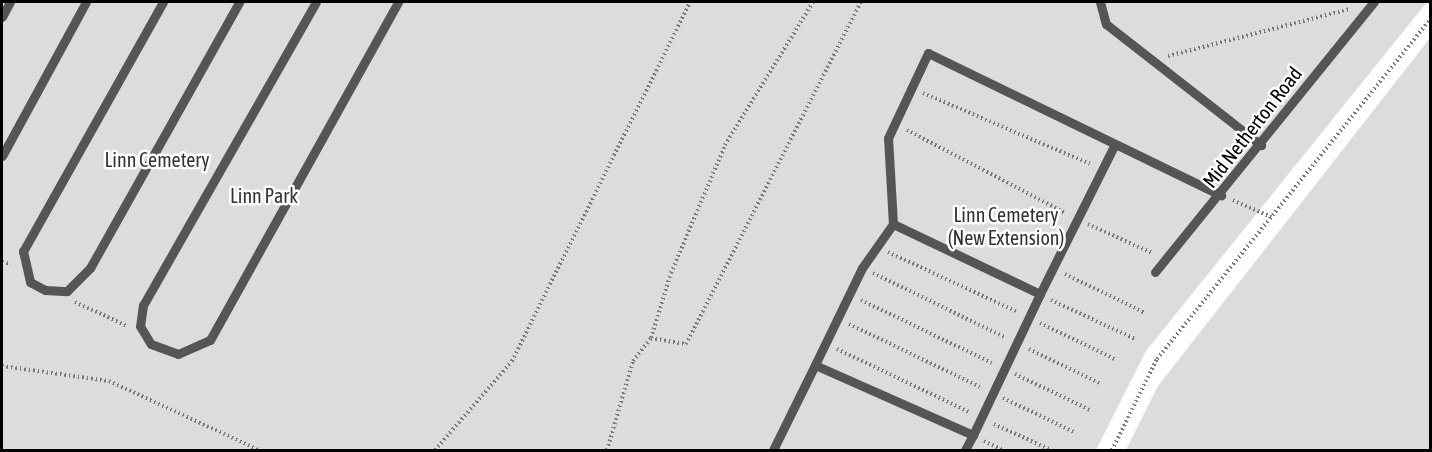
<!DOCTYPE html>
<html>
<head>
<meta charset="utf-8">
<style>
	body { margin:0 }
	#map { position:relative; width:1432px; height:452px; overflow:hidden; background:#fff; font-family:"Asap Condensed",sans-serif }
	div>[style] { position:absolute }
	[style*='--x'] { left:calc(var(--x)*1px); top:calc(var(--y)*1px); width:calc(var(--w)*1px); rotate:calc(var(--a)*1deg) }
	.green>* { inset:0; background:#dcdcdc }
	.path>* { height:4px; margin-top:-2px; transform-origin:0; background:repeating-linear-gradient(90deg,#777 0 1.5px,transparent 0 4.5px) }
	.lane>* { height:9px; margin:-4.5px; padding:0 4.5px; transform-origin:4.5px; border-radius:4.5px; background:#555 }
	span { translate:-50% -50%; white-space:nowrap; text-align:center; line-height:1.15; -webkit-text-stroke:5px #fff; paint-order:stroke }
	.street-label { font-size:20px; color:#000 }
	.park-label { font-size:20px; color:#333 }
	.frame { position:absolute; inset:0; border:3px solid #000; pointer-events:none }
</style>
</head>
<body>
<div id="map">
	<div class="green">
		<div style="clip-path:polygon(2px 2px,1427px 2px,1146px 351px,1096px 450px,2px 450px)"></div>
		<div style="clip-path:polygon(1430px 38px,1430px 450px,1126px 450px,1158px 386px)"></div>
	</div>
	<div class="path">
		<div style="--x:1168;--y:56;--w:188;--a:-14.5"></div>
		<div style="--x:923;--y:93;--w:181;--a:23"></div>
		<div style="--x:907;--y:130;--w:178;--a:27.7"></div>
		<div style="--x:1233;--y:200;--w:42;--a:24.1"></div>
		<div style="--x:1088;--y:224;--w:70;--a:24.4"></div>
		<div style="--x:888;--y:252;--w:142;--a:24.9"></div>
		<div style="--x:2;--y:262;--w:9;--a:13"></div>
		<div style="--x:873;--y:273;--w:148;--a:26"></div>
		<div style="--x:1065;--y:274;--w:89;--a:26"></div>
		<div style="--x:861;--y:300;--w:145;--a:25.7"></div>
		<div style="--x:1051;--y:300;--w:93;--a:24.9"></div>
		<div style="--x:75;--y:302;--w:57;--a:24.8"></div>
		<div style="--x:1040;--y:323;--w:85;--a:25.7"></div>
		<div style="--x:849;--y:324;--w:145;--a:25.7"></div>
		<div style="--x:651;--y:338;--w:36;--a:10"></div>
		<div style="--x:686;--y:344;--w:384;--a:-62.9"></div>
		<div style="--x:837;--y:349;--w:146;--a:25.5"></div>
		<div style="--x:1029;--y:349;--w:80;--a:25.9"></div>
		<div style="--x:2;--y:366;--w:108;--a:8"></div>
		<div style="--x:109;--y:381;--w:165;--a:24.7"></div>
		<div style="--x:1015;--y:374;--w:83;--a:25.6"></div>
		<div style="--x:1003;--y:398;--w:79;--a:25.6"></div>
		<div style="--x:994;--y:424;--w:63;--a:24.5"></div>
		<div style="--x:984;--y:441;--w:21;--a:25"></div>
		<div style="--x:435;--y:450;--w:118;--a:-49.1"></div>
		<div style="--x:512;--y:361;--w:401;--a:-63.6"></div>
		<div style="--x:607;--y:450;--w:93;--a:-73.7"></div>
		<div style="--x:633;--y:361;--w:29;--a:-52"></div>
		<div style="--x:651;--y:338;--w:68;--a:-72.9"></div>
		<div style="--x:671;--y:273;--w:139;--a:-67.1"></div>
		<div style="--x:725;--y:145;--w:168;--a:-58.4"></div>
		<div style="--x:1112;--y:450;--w:102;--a:-63.7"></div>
		<div style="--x:1157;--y:359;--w:436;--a:-51.2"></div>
	</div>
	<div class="lane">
		<div style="--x:163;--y:2;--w:286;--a:119.3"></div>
		<div style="--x:23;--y:251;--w:32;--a:77"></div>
		<div style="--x:30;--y:282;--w:17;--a:28"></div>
		<div style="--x:45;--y:290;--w:22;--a:3"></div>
		<div style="--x:67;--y:291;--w:33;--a:-45"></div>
		<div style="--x:90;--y:268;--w:305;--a:-60.7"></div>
		<div style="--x:316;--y:2;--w:349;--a:119.7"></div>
		<div style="--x:143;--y:305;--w:21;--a:98"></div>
		<div style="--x:140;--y:326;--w:21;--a:59"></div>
		<div style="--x:151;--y:344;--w:29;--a:20"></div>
		<div style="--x:178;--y:354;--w:35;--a:-24"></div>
		<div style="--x:210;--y:340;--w:387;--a:-60.9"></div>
		<div style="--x:1100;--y:2;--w:23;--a:75"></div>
		<div style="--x:1106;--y:24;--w:197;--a:38"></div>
		<div style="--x:2;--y:17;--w:17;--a:-62"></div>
		<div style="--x:1115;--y:144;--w:168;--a:116.6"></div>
		<div style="--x:1040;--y:294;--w:163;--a:-154.5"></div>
		<div style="--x:893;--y:224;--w:86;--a:-93.3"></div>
		<div style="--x:888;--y:138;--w:94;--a:-64.8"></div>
		<div style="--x:928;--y:53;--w:326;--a:25.9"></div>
		<div style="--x:2;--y:156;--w:175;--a:-61.4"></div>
		<div style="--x:893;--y:224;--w:54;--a:125.2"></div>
		<div style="--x:862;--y:268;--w:108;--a:115.9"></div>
		<div style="--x:815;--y:365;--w:173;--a:23.9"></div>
		<div style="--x:973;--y:435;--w:156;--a:-64.6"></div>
		<div style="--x:1155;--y:272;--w:348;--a:-51"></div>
		<div style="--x:773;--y:450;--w:95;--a:-63.7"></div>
		<div style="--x:965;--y:450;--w:17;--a:-62"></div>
	</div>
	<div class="street-label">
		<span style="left:1252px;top:127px;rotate:-52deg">Mid Netherton Road</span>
	</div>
	<div class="park-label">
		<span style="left:157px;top:159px">Linn Cemetery</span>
		<span style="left:264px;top:195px">Linn Park</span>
		<span style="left:1006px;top:226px">Linn Cemetery<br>(New Extension)</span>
	</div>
	<div class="frame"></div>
</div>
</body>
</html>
